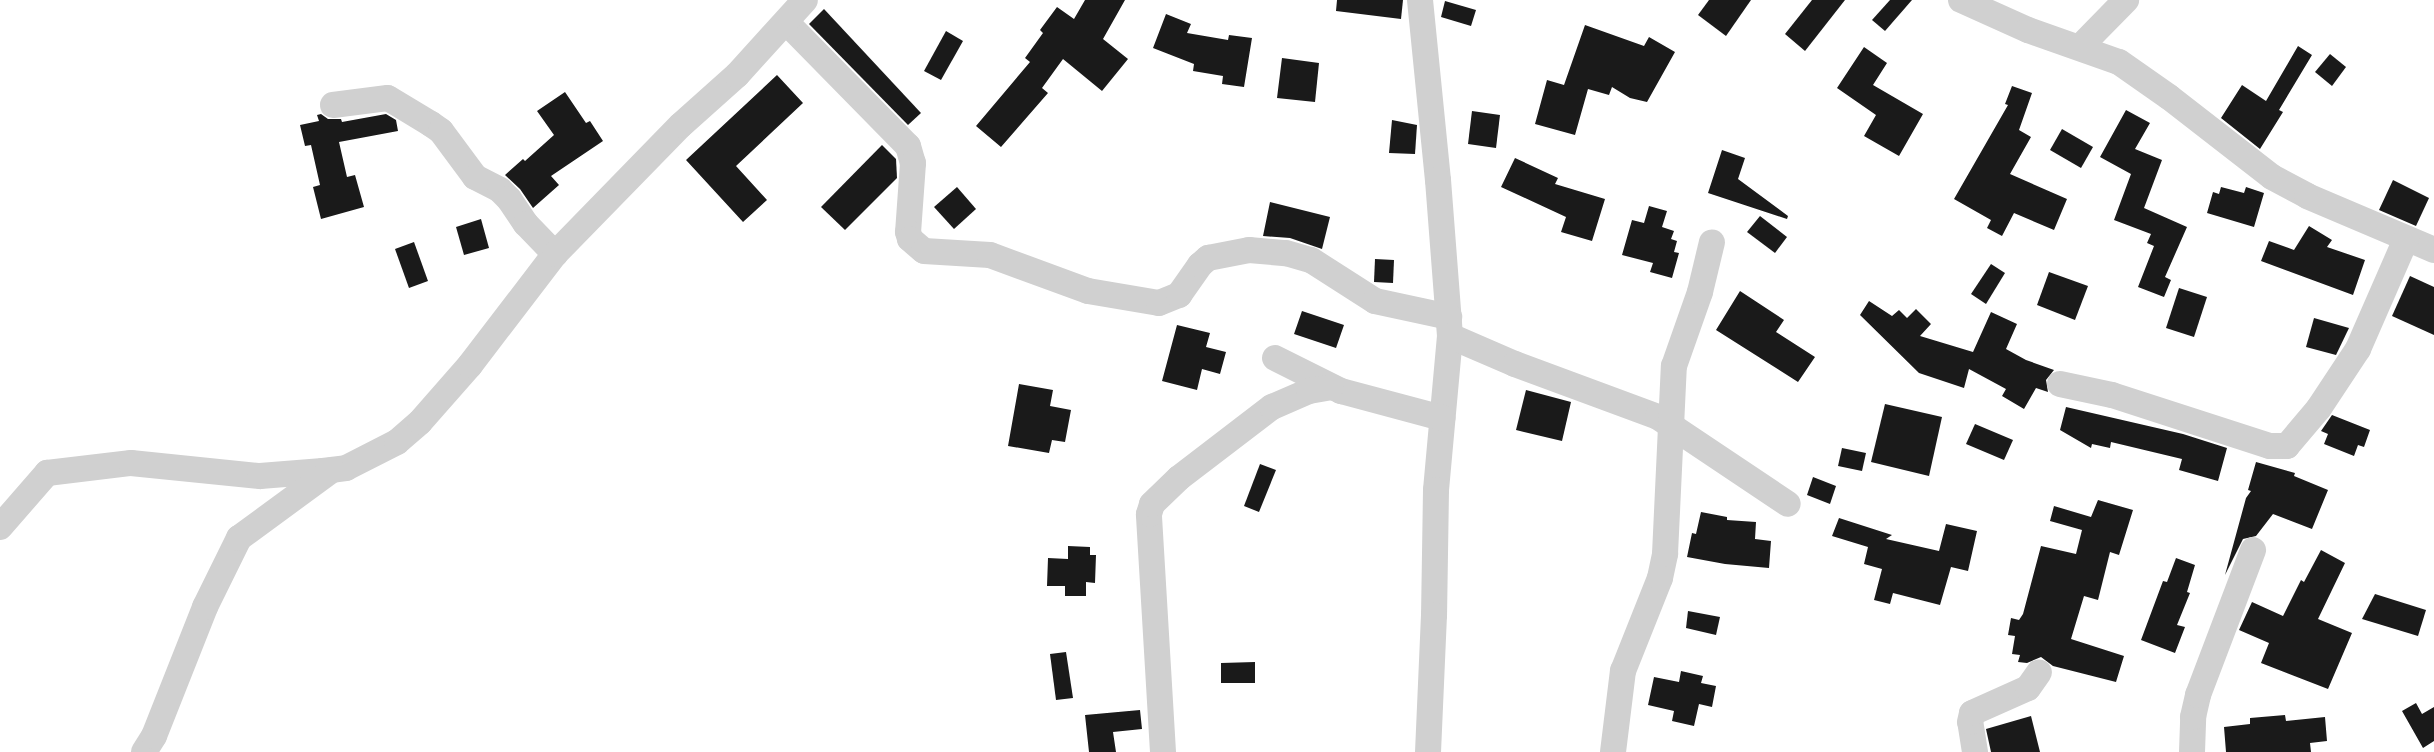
<!DOCTYPE html>
<html>
<head>
<meta charset="utf-8">
<style>
	body { margin:0 }
	#map { position:relative; width:2434px; height:752px; overflow:hidden; background:#fff; font-family:Inter,sans-serif }
	div>[style] { position:absolute }
	[style*='--x'] { left:calc(var(--x)*1px); top:calc(var(--y)*1px); width:calc(var(--w)*1px); rotate:calc(var(--a)*1deg) }
	.building>* { inset:0; background:#1a1a1a }
	.street>* { height:26px; margin:-13px; padding:0 13px; transform-origin:13px; border-radius:13px; background:#d0d0d0 }
	span { translate:-50% -50%; white-space:nowrap; text-align:center; line-height:1.15; -webkit-text-stroke:6px #fff; paint-order:stroke }
</style>
</head>
<body>
<div id="map">
	<div class="building">
		<div style="clip-path:polygon(1085px 0,1125px 0,1103px 39px,1128px 59px,1102px 91px,1063px 59px,1042px 88px,1048px 93px,1001px 147px,976px 126px,1030px 62px,1025px 58px,1043px 33px,1040px 30px,1057px 7px,1074px 19px)"></div>
		<div style="clip-path:polygon(1337px 0,1403px 0,1401px 19px,1336px 11px)"></div>
		<div style="clip-path:polygon(1709px 0,1751px 0,1726px 36px,1698px 15px)"></div>
		<div style="clip-path:polygon(1812px 0,1845px 0,1805px 51px,1785px 34px)"></div>
		<div style="clip-path:polygon(1890px 0,1912px 0,1885px 31px,1872px 20px)"></div>
		<div style="clip-path:polygon(1445px 1px,1476px 10px,1471px 26px,1441px 17px)"></div>
		<div style="clip-path:polygon(824px 9px,921px 113px,908px 125px,809px 24px)"></div>
		<div style="clip-path:polygon(1166px 14px,1191px 24px,1187px 33px,1228px 40px,1229px 35px,1252px 38px,1244px 87px,1222px 84px,1223px 76px,1193px 71px,1194px 64px,1153px 48px)"></div>
		<div style="clip-path:polygon(1585px 25px,1644px 46px,1649px 37px,1675px 52px,1647px 102px,1630px 98px,1612px 87px,1609px 95px,1588px 89px,1575px 135px,1535px 124px,1547px 80px,1564px 85px)"></div>
		<div style="clip-path:polygon(946px 31px,963px 41px,941px 80px,924px 71px)"></div>
		<div style="clip-path:polygon(2298px 46px,2312px 55px,2279px 110px,2283px 112px,2260px 149px,2221px 118px,2242px 85px,2266px 101px)"></div>
		<div style="clip-path:polygon(1864px 47px,1887px 63px,1873px 85px,1923px 114px,1899px 156px,1864px 136px,1876px 115px,1837px 88px)"></div>
		<div style="clip-path:polygon(2330px 54px,2346px 67px,2332px 86px,2315px 72px)"></div>
		<div style="clip-path:polygon(1282px 58px,1319px 63px,1315px 102px,1277px 98px)"></div>
		<div style="clip-path:polygon(777px 75px,803px 103px,736px 166px,767px 200px,743px 222px,686px 160px)"></div>
		<div style="clip-path:polygon(2012px 86px,2032px 93px,2019px 130px,2031px 137px,2010px 174px,2067px 199px,2054px 230px,2014px 213px,2002px 236px,1987px 228px,1991px 220px,1954px 199px,2008px 105px,2005px 104px)"></div>
		<div style="clip-path:polygon(565px 92px,586px 123px,590px 121px,603px 141px,551px 176px,559px 185px,533px 208px,520px 189px,505px 175px,523px 159px,525px 161px,554px 135px,537px 111px)"></div>
		<div style="clip-path:polygon(2126px 110px,2150px 123px,2135px 149px,2162px 160px,2144px 208px,2187px 227px,2165px 277px,2171px 280px,2164px 297px,2138px 287px,2154px 246px,2147px 243px,2151px 234px,2114px 220px,2131px 174px,2100px 157px)"></div>
		<div style="clip-path:polygon(1472px 111px,1500px 115px,1496px 148px,1468px 144px)"></div>
		<div style="clip-path:polygon(321px 114px,328px 119px,341px 119px,342px 122px,386px 114px,396px 120px,398px 131px,339px 142px,347px 177px,355px 175px,364px 207px,321px 219px,313px 187px,320px 185px,311px 145px,305px 146px,300px 125px,319px 121px,317px 115px)"></div>
		<div style="clip-path:polygon(1392px 120px,1417px 125px,1415px 154px,1389px 153px)"></div>
		<div style="clip-path:polygon(2062px 129px,2093px 147px,2081px 168px,2050px 150px)"></div>
		<div style="clip-path:polygon(882px 145px,896px 159px,897px 178px,845px 230px,821px 207px)"></div>
		<div style="clip-path:polygon(1722px 150px,1745px 158px,1738px 179px,1788px 216px,1787px 219px,1708px 193px)"></div>
		<div style="clip-path:polygon(1515px 158px,1558px 178px,1555px 184px,1605px 199px,1592px 241px,1561px 232px,1566px 217px,1501px 187px)"></div>
		<div style="clip-path:polygon(2393px 180px,2429px 198px,2416px 226px,2379px 210px)"></div>
		<div style="clip-path:polygon(957px 187px,976px 209px,954px 229px,934px 207px)"></div>
		<div style="clip-path:polygon(2221px 187px,2244px 193px,2246px 187px,2264px 193px,2254px 227px,2207px 213px,2213px 192px,2219px 194px)"></div>
		<div style="clip-path:polygon(1270px 202px,1330px 217px,1322px 249px,1290px 238px,1263px 236px)"></div>
		<div style="clip-path:polygon(1649px 206px,1667px 211px,1662px 227px,1674px 231px,1671px 239px,1677px 241px,1674px 252px,1679px 253px,1672px 278px,1650px 272px,1653px 263px,1622px 255px,1632px 220px,1644px 223px)"></div>
		<div style="clip-path:polygon(1760px 216px,1787px 237px,1775px 253px,1747px 232px)"></div>
		<div style="clip-path:polygon(481px 219px,489px 248px,464px 255px,456px 227px)"></div>
		<div style="clip-path:polygon(2309px 226px,2332px 240px,2327px 247px,2365px 260px,2353px 295px,2261px 261px,2269px 241px,2294px 250px)"></div>
		<div style="clip-path:polygon(414px 242px,428px 281px,409px 288px,395px 249px)"></div>
		<div style="clip-path:polygon(1375px 259px,1394px 260px,1393px 283px,1374px 282px)"></div>
		<div style="clip-path:polygon(1991px 264px,2005px 273px,1986px 304px,1971px 294px)"></div>
		<div style="clip-path:polygon(2049px 272px,2088px 286px,2075px 320px,2037px 305px)"></div>
		<div style="clip-path:polygon(2410px 276px,2434px 287px,2434px 335px,2392px 316px)"></div>
		<div style="clip-path:polygon(2179px 288px,2207px 297px,2194px 337px,2166px 328px)"></div>
		<div style="clip-path:polygon(1740px 291px,1784px 320px,1776px 332px,1815px 357px,1798px 382px,1716px 330px)"></div>
		<div style="clip-path:polygon(1869px 301px,1892px 316px,1899px 310px,1907px 318px,1916px 309px,1931px 324px,1920px 336px,1973px 352px,1991px 312px,2017px 324px,2006px 349px,2026px 360px,2054px 370px,2046px 380px,2048px 392px,2036px 388px,2024px 409px,2002px 396px,2006px 389px,1969px 369px,1964px 388px,1919px 373px,1860px 315px)"></div>
		<div style="clip-path:polygon(1302px 311px,1344px 325px,1336px 348px,1294px 334px)"></div>
		<div style="clip-path:polygon(2314px 318px,2349px 328px,2336px 355px,2306px 347px)"></div>
		<div style="clip-path:polygon(1177px 325px,1210px 333px,1206px 347px,1226px 352px,1220px 374px,1202px 369px,1197px 390px,1162px 381px)"></div>
		<div style="clip-path:polygon(1019px 384px,1053px 390px,1050px 406px,1071px 410px,1065px 442px,1052px 440px,1049px 453px,1008px 446px)"></div>
		<div style="clip-path:polygon(1526px 390px,1571px 402px,1562px 441px,1516px 430px)"></div>
		<div style="clip-path:polygon(1885px 404px,1942px 417px,1929px 476px,1871px 462px)"></div>
		<div style="clip-path:polygon(2066px 407px,2183px 434px,2227px 448px,2218px 481px,2179px 470px,2182px 459px,2111px 442px,2110px 448px,2092px 444px,2091px 448px,2060px 430px)"></div>
		<div style="clip-path:polygon(2332px 415px,2370px 430px,2364px 447px,2358px 445px,2354px 456px,2324px 444px,2328px 434px,2321px 431px)"></div>
		<div style="clip-path:polygon(1975px 424px,2013px 440px,2004px 460px,1966px 444px)"></div>
		<div style="clip-path:polygon(1842px 448px,1866px 453px,1862px 471px,1838px 466px)"></div>
		<div style="clip-path:polygon(2256px 462px,2295px 473px,2294px 476px,2328px 490px,2312px 529px,2273px 514px,2256px 536px,2243px 539px,2225px 575px,2246px 498px,2251px 491px,2248px 490px)"></div>
		<div style="clip-path:polygon(1260px 464px,1276px 470px,1259px 512px,1244px 506px)"></div>
		<div style="clip-path:polygon(1813px 477px,1836px 486px,1830px 504px,1807px 495px)"></div>
		<div style="clip-path:polygon(2098px 500px,2133px 510px,2119px 555px,2110px 552px,2098px 600px,2084px 596px,2071px 639px,2124px 656px,2116px 682px,2053px 666px,2041px 657px,2027px 663px,2018px 662px,2020px 655px,2012px 654px,2015px 636px,2008px 635px,2011px 618px,2019px 620px,2023px 614px,2041px 546px,2076px 554px,2082px 530px,2050px 521px,2054px 506px,2091px 517px)"></div>
		<div style="clip-path:polygon(1701px 512px,1727px 517px,1727px 520px,1756px 522px,1755px 539px,1771px 541px,1769px 568px,1725px 564px,1687px 557px,1692px 533px,1696px 534px)"></div>
		<div style="clip-path:polygon(1839px 518px,1892px 535px,1886px 539px,1939px 551px,1946px 524px,1977px 531px,1968px 571px,1951px 567px,1940px 605px,1893px 593px,1890px 604px,1874px 600px,1882px 569px,1864px 564px,1868px 547px,1832px 536px)"></div>
		<div style="clip-path:polygon(1068px 546px,1090px 547px,1090px 555px,1096px 555px,1095px 583px,1086px 582px,1086px 596px,1065px 596px,1065px 586px,1047px 586px,1048px 558px,1068px 559px)"></div>
		<div style="clip-path:polygon(2321px 550px,2345px 563px,2318px 619px,2352px 633px,2328px 689px,2261px 663px,2269px 643px,2239px 630px,2252px 602px,2283px 616px,2301px 580px,2304px 582px)"></div>
		<div style="clip-path:polygon(2176px 558px,2195px 565px,2187px 592px,2190px 593px,2177px 625px,2185px 627px,2175px 653px,2141px 640px,2163px 581px,2167px 582px)"></div>
		<div style="clip-path:polygon(2375px 594px,2426px 610px,2418px 636px,2362px 619px)"></div>
		<div style="clip-path:polygon(1688px 611px,1720px 617px,1716px 635px,1686px 628px)"></div>
		<div style="clip-path:polygon(1066px 652px,1073px 698px,1056px 700px,1050px 654px)"></div>
		<div style="clip-path:polygon(1255px 662px,1255px 683px,1221px 683px,1221px 663px)"></div>
		<div style="clip-path:polygon(1681px 671px,1703px 676px,1701px 683px,1716px 686px,1712px 707px,1699px 704px,1694px 726px,1672px 721px,1674px 711px,1648px 705px,1654px 677px,1679px 682px)"></div>
		<div style="clip-path:polygon(2416px 703px,2422px 714px,2434px 707px,2434px 741px,2423px 748px,2402px 711px)"></div>
		<div style="clip-path:polygon(1140px 710px,1142px 729px,1113px 732px,1116px 752px,1089px 752px,1085px 715px)"></div>
		<div style="clip-path:polygon(2285px 715px,2286px 721px,2325px 717px,2327px 741px,2310px 743px,2311px 752px,2226px 752px,2224px 727px,2250px 724px,2250px 718px)"></div>
		<div style="clip-path:polygon(2031px 716px,2040px 752px,1991px 752px,1986px 729px)"></div>
	</div>
	<div class="street">
		<div style="--x:1420;--y:0;--w:181;--a:84.3"></div>
		<div style="--x:1438;--y:180;--w:156;--a:85.6"></div>
		<div style="--x:1450;--y:336;--w:155;--a:95.2"></div>
		<div style="--x:1436;--y:490;--w:125;--a:90.9"></div>
		<div style="--x:1434;--y:615;--w:137;--a:92.5"></div>
		<div style="--x:1961;--y:0;--w:73;--a:24.1"></div>
		<div style="--x:2028;--y:30;--w:96;--a:19.4"></div>
		<div style="--x:2119;--y:62;--w:61;--a:35"></div>
		<div style="--x:2169;--y:97;--w:130;--a:37.8"></div>
		<div style="--x:2272;--y:177;--w:40;--a:28"></div>
		<div style="--x:2307;--y:196;--w:138;--a:23"></div>
		<div style="--x:786;--y:22;--w:174;--a:45.5"></div>
		<div style="--x:908;--y:146;--w:18;--a:74"></div>
		<div style="--x:913;--y:163;--w:69;--a:94.1"></div>
		<div style="--x:908;--y:232;--w:7;--a:74"></div>
		<div style="--x:910;--y:239;--w:18;--a:41"></div>
		<div style="--x:924;--y:251;--w:66;--a:3.5"></div>
		<div style="--x:990;--y:255;--w:104;--a:20.2"></div>
		<div style="--x:1088;--y:291;--w:72;--a:9.6"></div>
		<div style="--x:1159;--y:303;--w:22;--a:-22"></div>
		<div style="--x:1179;--y:295;--w:37;--a:-55"></div>
		<div style="--x:1200;--y:265;--w:11;--a:-41"></div>
		<div style="--x:1208;--y:258;--w:42;--a:-11"></div>
		<div style="--x:1249;--y:250;--w:37;--a:5"></div>
		<div style="--x:1286;--y:253;--w:26;--a:16"></div>
		<div style="--x:1311;--y:260;--w:76;--a:32.6"></div>
		<div style="--x:1375;--y:301;--w:76;--a:12.2"></div>
		<div style="--x:2080;--y:47;--w:66;--a:-45.6"></div>
		<div style="--x:333;--y:105;--w:55;--a:-7.3"></div>
		<div style="--x:388;--y:98;--w:50;--a:31.2"></div>
		<div style="--x:431;--y:124;--w:12;--a:35"></div>
		<div style="--x:441;--y:131;--w:57;--a:53.5"></div>
		<div style="--x:475;--y:177;--w:28;--a:27"></div>
		<div style="--x:500;--y:190;--w:13;--a:45"></div>
		<div style="--x:509;--y:199;--w:30;--a:56"></div>
		<div style="--x:526;--y:224;--w:42;--a:46"></div>
		<div style="--x:1450;--y:336;--w:71;--a:23.3"></div>
		<div style="--x:1515;--y:364;--w:153;--a:20.3"></div>
		<div style="--x:1658;--y:417;--w:156;--a:33.8"></div>
		<div style="--x:1275;--y:358;--w:74;--a:26.6"></div>
		<div style="--x:1341;--y:391;--w:105;--a:15"></div>
		<div style="--x:2060;--y:384;--w:53;--a:11.9"></div>
		<div style="--x:2112;--y:395;--w:166;--a:17.9"></div>
		<div style="--x:2270;--y:446;--w:17;--a:0"></div>
		<div style="--x:2287;--y:446;--w:50;--a:-49.9"></div>
		<div style="--x:2319;--y:408;--w:71;--a:-56.5"></div>
		<div style="--x:2358;--y:349;--w:120;--a:-66.4"></div>
		<div style="--x:0;--y:527;--w:72;--a:-49"></div>
		<div style="--x:47;--y:473;--w:85;--a:-6.8"></div>
		<div style="--x:131;--y:463;--w:130;--a:5.8"></div>
		<div style="--x:260;--y:476;--w:63;--a:-4.5"></div>
		<div style="--x:323;--y:471;--w:23;--a:-7"></div>
		<div style="--x:346;--y:468;--w:57;--a:-27"></div>
		<div style="--x:397;--y:442;--w:30;--a:-41"></div>
		<div style="--x:420;--y:422;--w:76;--a:-48.7"></div>
		<div style="--x:470;--y:365;--w:140;--a:-52.6"></div>
		<div style="--x:555;--y:254;--w:180;--a:-45.7"></div>
		<div style="--x:681;--y:125;--w:75;--a:-41.8"></div>
		<div style="--x:737;--y:75;--w:101;--a:-47.8"></div>
		<div style="--x:144;--y:752;--w:19;--a:-58"></div>
		<div style="--x:154;--y:736;--w:139;--a:-68.4"></div>
		<div style="--x:205;--y:607;--w:77;--a:-63.8"></div>
		<div style="--x:239;--y:538;--w:115;--a:-36.2"></div>
		<div style="--x:1163;--y:752;--w:238;--a:-93.4"></div>
		<div style="--x:1149;--y:514;--w:10;--a:-73"></div>
		<div style="--x:1152;--y:504;--w:37;--a:-44"></div>
		<div style="--x:1179;--y:478;--w:117;--a:-37.4"></div>
		<div style="--x:1272;--y:407;--w:40;--a:-23.4"></div>
		<div style="--x:1309;--y:391;--w:22;--a:-10"></div>
		<div style="--x:1613;--y:752;--w:82;--a:-83"></div>
		<div style="--x:1623;--y:671;--w:100;--a:-68.3"></div>
		<div style="--x:1660;--y:578;--w:25;--a:-78"></div>
		<div style="--x:1665;--y:554;--w:188;--a:-87.3"></div>
		<div style="--x:1674;--y:366;--w:78;--a:-70.6"></div>
		<div style="--x:1700;--y:292;--w:51;--a:-76.5"></div>
		<div style="--x:1975;--y:752;--w:30;--a:-99"></div>
		<div style="--x:1970;--y:722;--w:9;--a:-77"></div>
		<div style="--x:1972;--y:713;--w:61;--a:-24.1"></div>
		<div style="--x:2028;--y:688;--w:19;--a:-55"></div>
		<div style="--x:2192;--y:752;--w:35;--a:-88"></div>
		<div style="--x:2193;--y:717;--w:23;--a:-77"></div>
		<div style="--x:2198;--y:695;--w:155;--a:-69.2"></div>
	</div>
</div>
</body>
</html>
